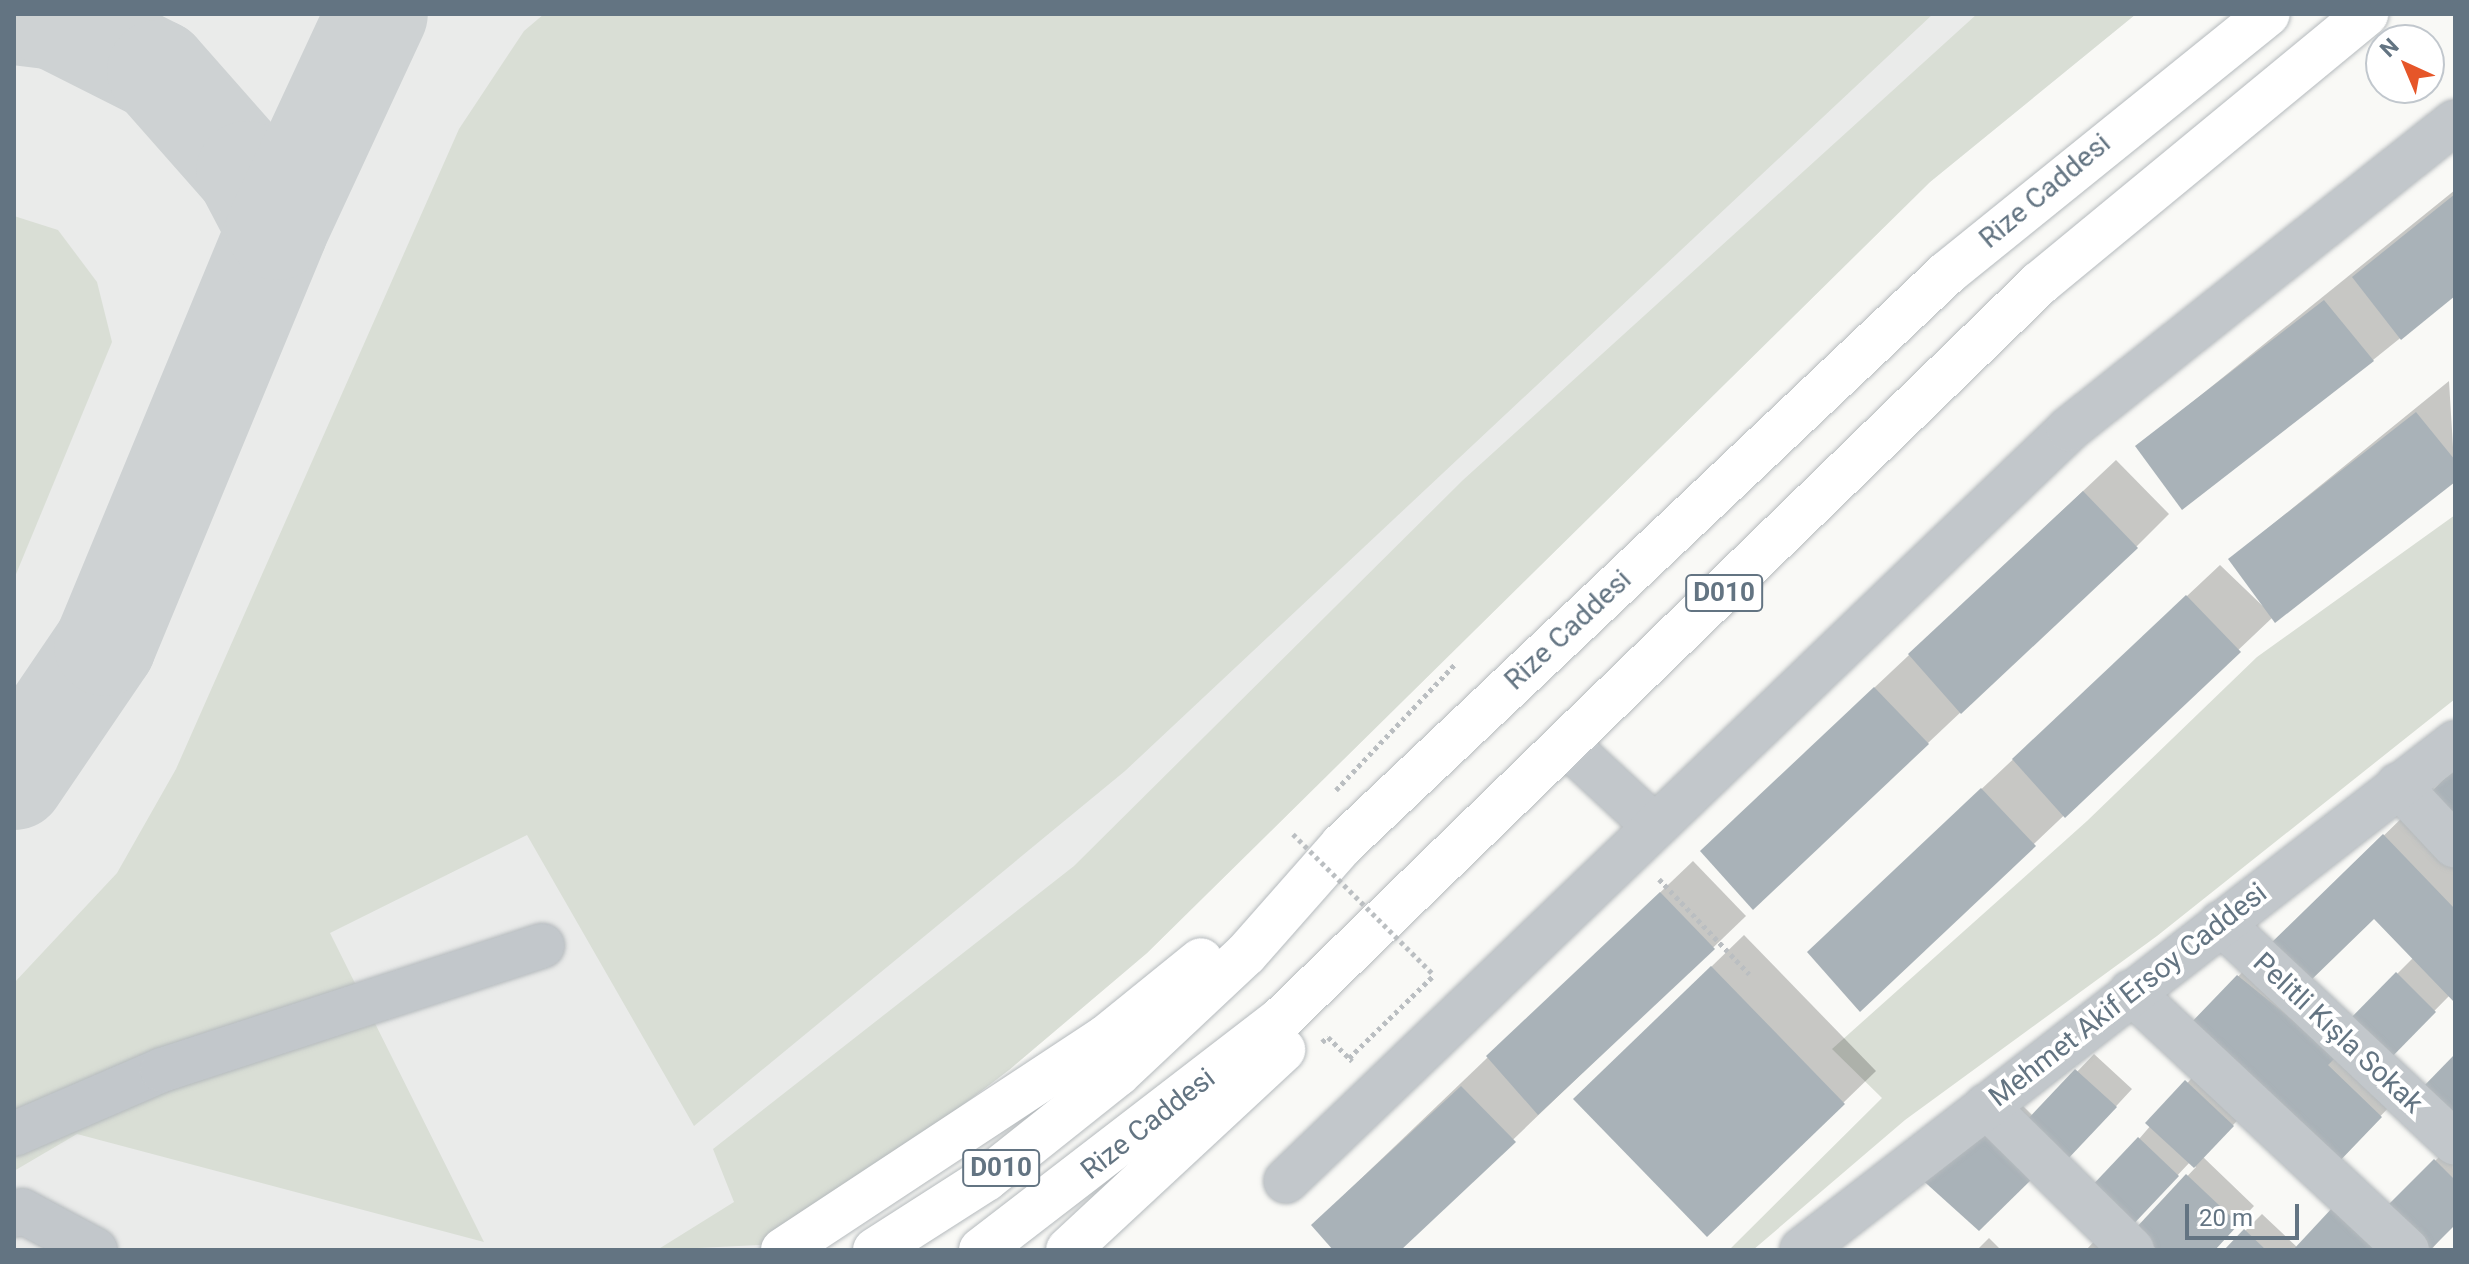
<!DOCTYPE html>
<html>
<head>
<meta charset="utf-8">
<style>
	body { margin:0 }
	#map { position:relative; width:2469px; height:1264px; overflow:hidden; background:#f9f9f6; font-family:Roboto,sans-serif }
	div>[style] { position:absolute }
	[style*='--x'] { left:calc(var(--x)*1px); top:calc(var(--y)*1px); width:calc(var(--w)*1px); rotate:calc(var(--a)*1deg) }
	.built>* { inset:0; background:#eaebea }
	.green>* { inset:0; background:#d9ded5 }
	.shadow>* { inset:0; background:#0003 }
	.taxiway>* { height:102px; margin:-51px; padding:0 51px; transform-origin:51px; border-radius:51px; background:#ced2d3 }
	.building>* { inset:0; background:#a9b2b8 }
	.path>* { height:5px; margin-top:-2.5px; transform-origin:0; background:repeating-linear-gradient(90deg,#babec1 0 4px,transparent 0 8px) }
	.roads { filter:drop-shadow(0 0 2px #b5babd) drop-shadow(0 0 2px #b5babd) }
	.minor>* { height:44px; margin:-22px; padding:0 22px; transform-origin:22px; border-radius:22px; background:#c2c7cb }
	.highway>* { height:44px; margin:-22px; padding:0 22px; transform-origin:22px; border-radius:22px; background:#fff }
	.path-bridge>* { height:5px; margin-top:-2.5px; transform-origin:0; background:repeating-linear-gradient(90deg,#babec1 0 4px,transparent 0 8px) }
	span { translate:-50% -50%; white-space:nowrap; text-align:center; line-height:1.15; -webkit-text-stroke:8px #fff; paint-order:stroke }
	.shield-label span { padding:2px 6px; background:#fff; border:2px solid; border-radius:6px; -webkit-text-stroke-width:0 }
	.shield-label { font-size:26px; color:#637482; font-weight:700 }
	.street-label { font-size:28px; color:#637482 }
	.frame { position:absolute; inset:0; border:16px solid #637482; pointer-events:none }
	.north { position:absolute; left:2365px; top:24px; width:80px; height:80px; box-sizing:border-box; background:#fff; border:2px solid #c1c7cd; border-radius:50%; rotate:316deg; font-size:22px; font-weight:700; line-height:32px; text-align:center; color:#637482 }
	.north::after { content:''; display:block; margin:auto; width:28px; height:36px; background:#e65629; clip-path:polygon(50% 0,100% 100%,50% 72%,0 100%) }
	.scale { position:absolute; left:2185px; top:1204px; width:114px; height:36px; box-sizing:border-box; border:4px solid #637482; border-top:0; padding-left:10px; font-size:24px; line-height:28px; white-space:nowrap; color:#637482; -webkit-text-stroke:6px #fff; paint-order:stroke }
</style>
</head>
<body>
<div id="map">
	<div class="built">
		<div style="clip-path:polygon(14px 14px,2136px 14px,1930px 182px,1147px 953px,1009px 1070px,765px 1250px,14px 1250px)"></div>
	</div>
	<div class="green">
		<div style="clip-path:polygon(544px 14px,1933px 14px,1125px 771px,694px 1126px,527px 835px,330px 933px,484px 1242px,77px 1134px,14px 1171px,14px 983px,117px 873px,176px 769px,459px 129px,524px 31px)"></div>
		<div style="clip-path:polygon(1977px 14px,2136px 14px,1930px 182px,1147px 953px,1009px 1070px,780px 1244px,657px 1250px,734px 1202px,713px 1149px,1074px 866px,1463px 480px)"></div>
		<div style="clip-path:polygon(14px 216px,58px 230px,97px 282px,112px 342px,14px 579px)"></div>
		<div style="clip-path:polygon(2455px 515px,2455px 699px,2157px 936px,1905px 1120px,1753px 1250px,1729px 1250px,1882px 1098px,1832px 1049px,2087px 821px,2257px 657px)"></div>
	</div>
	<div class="shadow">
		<div style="clip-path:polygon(2455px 190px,2455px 294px,2373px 360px,2138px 446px)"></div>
		<div style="clip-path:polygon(2449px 381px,2455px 480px,2273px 617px,1860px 1009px,1842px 920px,2220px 565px,2269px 612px,2230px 559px)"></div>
		<div style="clip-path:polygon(2116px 460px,2169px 514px,2136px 547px,1928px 743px,1735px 819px)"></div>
		<div style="clip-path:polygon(2409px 811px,2455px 858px,2455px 1000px,2450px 995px,2384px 1062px,2346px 1025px,2414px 957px,2374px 916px,2270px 946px)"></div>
		<div style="clip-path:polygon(1693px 861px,1746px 916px,1398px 1250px,1336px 1250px,1346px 1193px)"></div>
		<div style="clip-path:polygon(1744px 935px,1876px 1071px,1843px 1103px,1608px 1067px)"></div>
		<div style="clip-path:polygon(2255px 959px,2397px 1099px,2334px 1164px,2190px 1027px)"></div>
		<div style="clip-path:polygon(2094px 1054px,2132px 1089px,2082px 1143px,1945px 1152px,2015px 1098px,2034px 1117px)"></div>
		<div style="clip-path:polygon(2203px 1065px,2249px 1108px,2203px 1157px,2254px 1206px,2213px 1250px,2160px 1250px,2137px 1229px,2196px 1167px,2190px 1162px,2144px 1211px,2139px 1139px)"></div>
		<div style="clip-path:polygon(2452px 1144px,2455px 1222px,2431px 1250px,2226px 1250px,2262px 1214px,2298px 1248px,2390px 1206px)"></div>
		<div style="clip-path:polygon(2106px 1229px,2128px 1250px,2086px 1250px)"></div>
		<div style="clip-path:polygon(1989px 1238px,2001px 1250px,1977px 1250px)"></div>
	</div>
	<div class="taxiway">
		<div style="--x:14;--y:14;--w:41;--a:7"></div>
		<div style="--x:55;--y:19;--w:115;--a:26.8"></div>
		<div style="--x:158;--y:71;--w:135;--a:48.6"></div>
		<div style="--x:247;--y:172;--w:64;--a:62.2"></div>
		<div style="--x:14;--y:779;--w:162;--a:-55.8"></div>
		<div style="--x:105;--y:645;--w:450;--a:-67.5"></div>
		<div style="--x:277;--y:229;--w:237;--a:-65.1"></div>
	</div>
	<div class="building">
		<div style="clip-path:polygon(2455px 194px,2455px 296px,2401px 340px,2352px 277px)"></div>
		<div style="clip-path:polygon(2324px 300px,2374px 361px,2182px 510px,2135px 446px)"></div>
		<div style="clip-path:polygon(2416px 412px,2455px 460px,2455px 482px,2275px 623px,2228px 559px)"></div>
		<div style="clip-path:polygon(2083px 491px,2138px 548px,1961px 714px,1908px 654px)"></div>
		<div style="clip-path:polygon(2186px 595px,2241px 652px,2065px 818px,2012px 759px)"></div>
		<div style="clip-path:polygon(1874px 687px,1929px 744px,1753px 910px,1700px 851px)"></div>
		<div style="clip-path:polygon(2455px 768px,2455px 814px,2432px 791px)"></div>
		<div style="clip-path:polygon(1981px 788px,2036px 846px,1860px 1012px,1807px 952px)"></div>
		<div style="clip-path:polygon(2383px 834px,2455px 909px,2455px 1003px,2374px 919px,2306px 985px,2268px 946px)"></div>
		<div style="clip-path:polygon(1660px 892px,1715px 949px,1538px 1115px,1486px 1056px)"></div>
		<div style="clip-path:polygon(1711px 966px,1845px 1104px,1707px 1237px,1573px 1099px)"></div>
		<div style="clip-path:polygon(2396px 972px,2436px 1012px,2384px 1065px,2344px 1025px)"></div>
		<div style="clip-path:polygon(2237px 975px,2337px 1056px,2328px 1065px,2382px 1117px,2334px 1167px,2187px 1027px)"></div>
		<div style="clip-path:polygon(2455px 1054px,2455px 1122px,2421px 1089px)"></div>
		<div style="clip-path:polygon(2075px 1069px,2117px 1107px,2065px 1162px,2024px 1123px)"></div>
		<div style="clip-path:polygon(2185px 1080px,2234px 1126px,2194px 1168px,2145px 1123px)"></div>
		<div style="clip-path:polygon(1461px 1086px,1516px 1142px,1401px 1250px,1333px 1250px,1311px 1225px)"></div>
		<div style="clip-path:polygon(1989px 1121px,2039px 1172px,1979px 1231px,1918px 1176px)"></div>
		<div style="clip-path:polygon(2138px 1137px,2179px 1176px,2127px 1231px,2086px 1192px)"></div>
		<div style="clip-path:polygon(2434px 1159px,2455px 1180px,2455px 1225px,2431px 1249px,2387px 1206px)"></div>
		<div style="clip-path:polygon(2186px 1174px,2239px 1224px,2215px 1250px,2157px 1250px,2135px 1229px)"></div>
		<div style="clip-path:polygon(2333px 1207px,2380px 1250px,2293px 1250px)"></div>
		<div style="clip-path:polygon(2244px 1229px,2266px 1250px,2224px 1250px)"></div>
	</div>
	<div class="path">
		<div style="--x:1336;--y:790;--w:173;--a:-46.6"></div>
		<div style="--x:1659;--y:879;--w:131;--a:46.5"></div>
		<div style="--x:1322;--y:1042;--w:8;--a:-40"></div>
		<div style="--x:1328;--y:1037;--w:34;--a:45"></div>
		<div style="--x:1349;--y:1058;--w:119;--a:-44.3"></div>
	</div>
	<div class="roads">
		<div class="minor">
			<div style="--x:1566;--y:744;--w:116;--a:42.9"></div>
			<div style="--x:2398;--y:785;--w:83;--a:46.9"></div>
			<div style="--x:2221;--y:923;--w:321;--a:43.2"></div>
			<div style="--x:2131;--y:992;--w:378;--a:43.1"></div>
			<div style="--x:1986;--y:1106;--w:205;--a:44.6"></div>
			<div style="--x:14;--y:1134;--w:161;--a:-23.4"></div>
			<div style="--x:162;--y:1070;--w:400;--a:-18.1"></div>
			<div style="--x:1286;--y:1181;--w:1086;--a:-43.84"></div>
			<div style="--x:2069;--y:429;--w:493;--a:-38.5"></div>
			<div style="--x:14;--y:1215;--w:9;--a:-27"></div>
			<div style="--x:22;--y:1211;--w:83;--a:28.1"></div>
			<div style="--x:1802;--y:1250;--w:827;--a:-37.83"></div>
		</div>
		<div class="highway">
			<div style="--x:783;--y:1250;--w:387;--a:-33.4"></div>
			<div style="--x:1106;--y:1037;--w:122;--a:-39"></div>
			<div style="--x:875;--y:1250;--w:132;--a:-32.6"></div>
			<div style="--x:986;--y:1179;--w:169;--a:-38.5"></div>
			<div style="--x:1118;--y:1074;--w:175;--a:-43.2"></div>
			<div style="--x:1246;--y:954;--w:145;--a:-48.6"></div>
			<div style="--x:1342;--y:845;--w:833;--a:-43.39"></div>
			<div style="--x:1947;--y:273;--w:412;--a:-38.9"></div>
			<div style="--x:981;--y:1250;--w:379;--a:-37.6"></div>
			<div style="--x:1281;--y:1019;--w:1057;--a:-44.12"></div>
			<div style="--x:2040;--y:283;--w:423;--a:-39.5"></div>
			<div style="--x:1068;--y:1250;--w:294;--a:-42.9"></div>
		</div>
	</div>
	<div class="path-bridge">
		<div style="--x:1293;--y:834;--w:199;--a:45"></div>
	</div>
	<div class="shield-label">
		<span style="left:1724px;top:593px">D010</span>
		<span style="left:1001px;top:1168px">D010</span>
	</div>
	<div class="street-label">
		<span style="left:2045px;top:191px;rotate:-40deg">Rize Caddesi</span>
		<span style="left:1568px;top:630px;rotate:-43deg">Rize Caddesi</span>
		<span style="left:2128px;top:995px;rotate:-38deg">Mehmet Akif Ersoy Caddesi</span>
		<span style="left:2338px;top:1033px;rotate:43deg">Pelitli Kışla Sokak</span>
		<span style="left:1148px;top:1124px;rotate:-38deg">Rize Caddesi</span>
	</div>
	<div class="frame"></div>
	<div class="north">N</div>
	<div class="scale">20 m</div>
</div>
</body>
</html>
